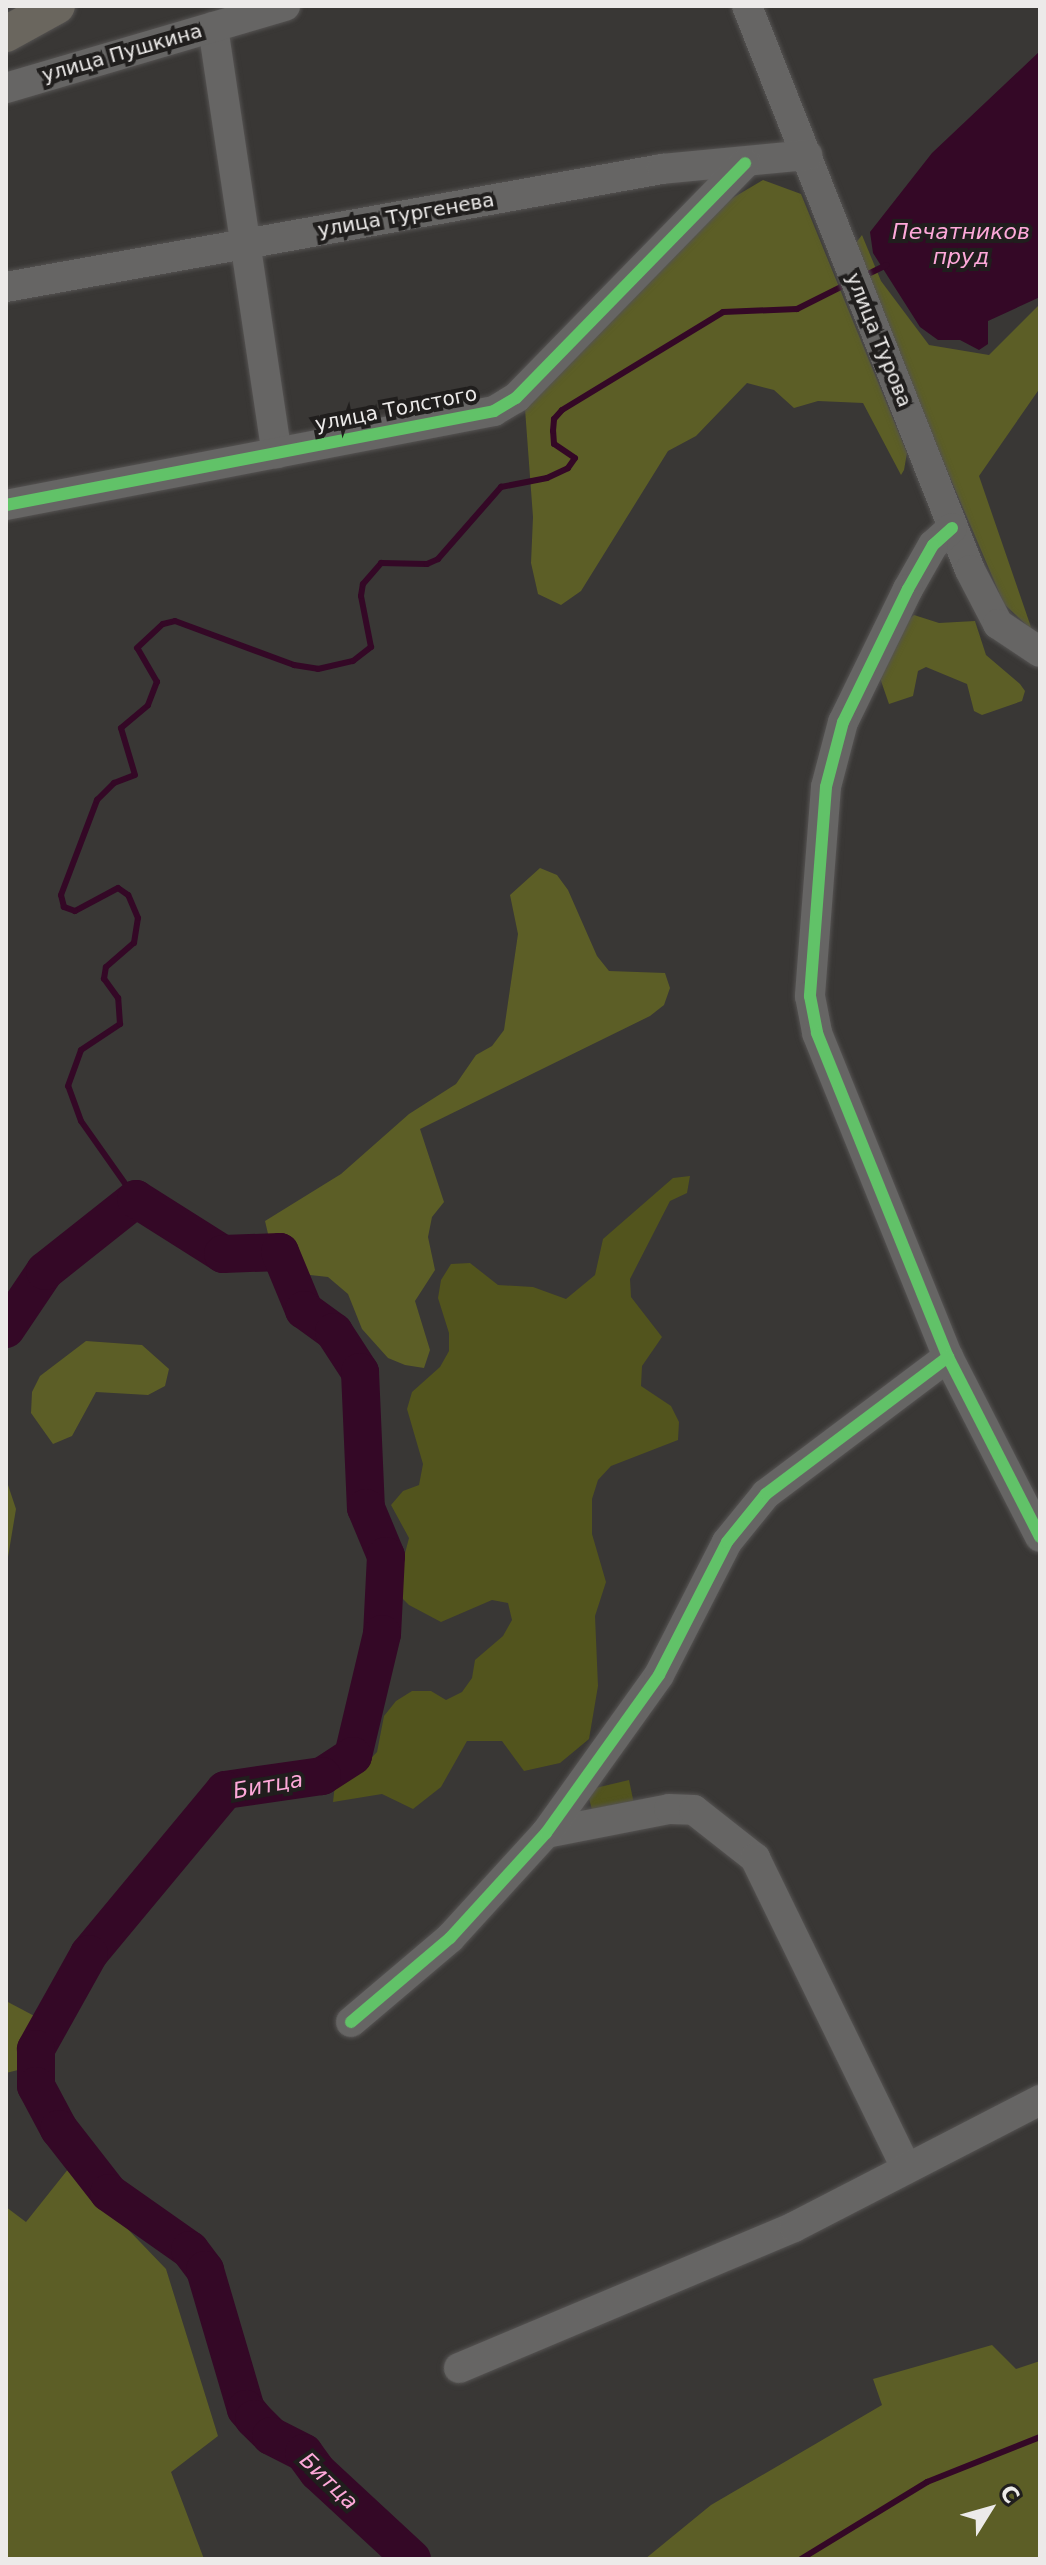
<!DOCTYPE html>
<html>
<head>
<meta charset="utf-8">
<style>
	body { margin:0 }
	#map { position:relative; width:1046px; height:2565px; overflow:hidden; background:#393735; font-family:"DejaVu Sans",sans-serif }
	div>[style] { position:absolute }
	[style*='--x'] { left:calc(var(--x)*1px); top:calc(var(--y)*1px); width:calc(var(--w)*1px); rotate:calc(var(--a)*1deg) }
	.green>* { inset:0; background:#52541d }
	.forest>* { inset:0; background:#5c5e26 }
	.water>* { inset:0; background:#340826 }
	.stream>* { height:6px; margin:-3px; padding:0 3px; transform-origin:3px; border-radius:3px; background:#340826 }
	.river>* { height:38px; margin:-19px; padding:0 19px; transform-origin:19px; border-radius:19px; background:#340826 }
	.roads { filter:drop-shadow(0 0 2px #555352) drop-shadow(0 0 2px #555352) }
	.minor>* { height:30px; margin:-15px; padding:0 15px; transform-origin:15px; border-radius:15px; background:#666564 }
	.major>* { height:36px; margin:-18px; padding:0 18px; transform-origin:18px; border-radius:18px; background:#6a665e }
	.cycleway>* { height:12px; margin:-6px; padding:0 6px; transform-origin:6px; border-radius:6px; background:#61c268 }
	span { translate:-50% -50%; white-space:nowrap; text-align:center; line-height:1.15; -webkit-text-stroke:8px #201e1d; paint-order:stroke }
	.street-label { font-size:20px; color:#eceae9 }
	.water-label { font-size:22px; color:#fda8d9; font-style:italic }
	.frame { position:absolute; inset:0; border:8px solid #eceae9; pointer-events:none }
	.north { position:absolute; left:950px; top:2469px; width:80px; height:80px; -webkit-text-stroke:6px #201e1d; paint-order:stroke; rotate:53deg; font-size:22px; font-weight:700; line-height:32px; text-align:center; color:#eceae9 }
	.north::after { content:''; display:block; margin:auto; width:28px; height:36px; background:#eceae9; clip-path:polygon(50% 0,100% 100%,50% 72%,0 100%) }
</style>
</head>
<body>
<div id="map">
	<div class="green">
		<div style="clip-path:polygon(690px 1176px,687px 1193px,670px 1201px,630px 1279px,631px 1297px,662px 1337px,642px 1366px,641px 1386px,671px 1406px,679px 1422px,678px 1440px,611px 1466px,598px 1480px,592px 1499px,592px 1534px,606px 1582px,595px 1616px,598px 1686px,589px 1739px,560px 1763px,524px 1771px,502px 1741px,467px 1741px,441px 1787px,413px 1809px,382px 1794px,333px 1802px,335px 1784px,352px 1778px,377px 1752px,384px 1716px,396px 1701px,412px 1691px,431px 1691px,446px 1700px,462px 1692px,472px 1678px,475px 1660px,503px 1636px,512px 1620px,508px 1603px,492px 1600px,441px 1622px,409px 1605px,395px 1591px,409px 1538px,391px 1505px,403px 1491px,419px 1485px,423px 1464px,407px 1409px,412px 1392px,440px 1367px,449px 1351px,449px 1333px,438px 1298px,441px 1280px,451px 1264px,470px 1263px,498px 1285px,533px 1287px,566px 1299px,595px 1275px,603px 1239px,673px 1178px)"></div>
		<div style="clip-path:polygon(629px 1780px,634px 1804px,593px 1814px,587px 1790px)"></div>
	</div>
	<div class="forest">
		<div style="clip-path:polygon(763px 180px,801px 194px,907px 453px,904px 470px,901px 475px,863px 403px,818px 401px,794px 408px,774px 390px,747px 383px,696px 436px,668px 451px,581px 591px,561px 605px,538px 594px,531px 563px,533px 517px,525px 409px,719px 206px)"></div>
		<div style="clip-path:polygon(862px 235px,881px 281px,929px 345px,989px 355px,1040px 304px,1040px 388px,979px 476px,1032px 630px,1004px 604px,852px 248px)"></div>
		<div style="clip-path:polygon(914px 615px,939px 623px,975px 621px,986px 655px,1020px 684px,1025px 691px,1022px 701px,982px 715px,974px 711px,967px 684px,926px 667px,918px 671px,913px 696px,889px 704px,880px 678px,900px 626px)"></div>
		<div style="clip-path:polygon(540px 868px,557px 875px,568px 890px,597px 956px,609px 971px,665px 973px,670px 988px,664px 1005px,650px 1016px,420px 1129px,444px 1202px,432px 1217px,428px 1237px,435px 1270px,415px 1301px,430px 1350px,424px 1368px,405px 1365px,388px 1358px,362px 1329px,348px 1294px,328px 1277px,310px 1275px,286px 1245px,269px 1238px,265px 1221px,341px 1174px,409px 1114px,456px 1084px,476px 1055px,492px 1046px,504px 1030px,518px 934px,510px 895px)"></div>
		<div style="clip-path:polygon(86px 1341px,142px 1345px,169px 1369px,165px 1386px,148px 1395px,96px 1392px,72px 1436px,53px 1444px,31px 1413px,32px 1392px,40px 1376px)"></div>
		<div style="clip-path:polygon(6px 1479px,16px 1509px,6px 1569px)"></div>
		<div style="clip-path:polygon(6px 2001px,42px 2020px,30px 2067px,6px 2073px)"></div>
		<div style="clip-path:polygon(69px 2168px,166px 2269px,218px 2436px,171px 2472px,204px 2559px,6px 2559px,6px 2207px,26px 2222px)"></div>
		<div style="clip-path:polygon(992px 2345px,1016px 2369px,1040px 2361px,1040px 2559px,645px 2559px,711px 2505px,882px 2405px,873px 2379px)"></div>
	</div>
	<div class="water">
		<div style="clip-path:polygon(1040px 51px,1040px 297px,988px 321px,988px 344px,979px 350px,960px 340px,938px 340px,920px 327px,873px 253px,870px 232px,932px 153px)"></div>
	</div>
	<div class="stream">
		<div style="--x:864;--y:276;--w:25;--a:-26"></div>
		<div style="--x:136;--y:1199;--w:95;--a:-125.2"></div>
		<div style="--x:81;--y:1121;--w:37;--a:-110"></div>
		<div style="--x:68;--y:1086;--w:38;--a:-70"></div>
		<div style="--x:81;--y:1050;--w:47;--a:-33.7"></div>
		<div style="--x:120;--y:1024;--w:26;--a:-94"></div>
		<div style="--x:118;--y:998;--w:24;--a:-126"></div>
		<div style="--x:104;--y:979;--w:12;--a:-81"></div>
		<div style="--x:106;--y:967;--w:37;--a:-41"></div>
		<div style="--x:134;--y:943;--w:25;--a:-81"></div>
		<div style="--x:138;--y:918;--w:25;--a:-113"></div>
		<div style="--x:128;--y:895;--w:12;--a:-145"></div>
		<div style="--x:118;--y:888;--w:49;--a:151.9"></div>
		<div style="--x:75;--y:911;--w:12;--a:-160"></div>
		<div style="--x:64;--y:907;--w:12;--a:-104"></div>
		<div style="--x:61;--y:895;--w:102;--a:-69.2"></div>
		<div style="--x:97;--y:800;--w:24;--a:-45"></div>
		<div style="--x:114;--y:783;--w:22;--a:-21"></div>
		<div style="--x:135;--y:775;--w:49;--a:-106.6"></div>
		<div style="--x:121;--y:728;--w:35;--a:-40"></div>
		<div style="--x:148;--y:705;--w:25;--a:-69"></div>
		<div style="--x:157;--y:682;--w:39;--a:-120"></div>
		<div style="--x:137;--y:648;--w:35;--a:-43"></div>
		<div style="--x:163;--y:624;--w:12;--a:-14"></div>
		<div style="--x:175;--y:621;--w:127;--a:20.3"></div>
		<div style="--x:294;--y:665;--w:24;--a:9"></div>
		<div style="--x:318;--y:669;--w:36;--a:-13"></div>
		<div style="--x:353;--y:661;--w:23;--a:-38"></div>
		<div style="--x:371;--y:647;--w:52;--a:-101.1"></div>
		<div style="--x:361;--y:596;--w:12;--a:-81"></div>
		<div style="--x:363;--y:584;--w:28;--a:-49"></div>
		<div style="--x:381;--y:563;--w:46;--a:1.2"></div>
		<div style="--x:427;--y:564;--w:12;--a:-24"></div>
		<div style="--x:438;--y:559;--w:96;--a:-48.8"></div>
		<div style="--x:501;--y:487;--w:47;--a:-11.1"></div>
		<div style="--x:547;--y:478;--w:23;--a:-25"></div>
		<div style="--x:568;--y:468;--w:12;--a:-55"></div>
		<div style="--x:575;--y:458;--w:25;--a:-146"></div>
		<div style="--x:554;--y:444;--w:13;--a:-94"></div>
		<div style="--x:553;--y:431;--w:12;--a:-85"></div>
		<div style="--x:554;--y:419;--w:12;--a:-48"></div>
		<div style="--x:562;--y:410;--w:188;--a:-31.3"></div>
		<div style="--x:723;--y:312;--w:74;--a:-2.3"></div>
		<div style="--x:797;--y:309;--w:56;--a:-26.6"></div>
		<div style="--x:801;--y:2559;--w:148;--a:-31.4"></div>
		<div style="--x:927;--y:2482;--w:122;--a:-21.7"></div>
	</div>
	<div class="river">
		<div style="--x:6;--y:1329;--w:70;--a:-56.1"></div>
		<div style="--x:45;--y:1271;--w:116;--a:-38.4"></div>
		<div style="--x:136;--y:1199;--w:103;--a:32.3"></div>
		<div style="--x:223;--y:1254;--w:57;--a:-2"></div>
		<div style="--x:280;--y:1252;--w:63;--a:67.5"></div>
		<div style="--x:304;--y:1310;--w:37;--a:36"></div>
		<div style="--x:334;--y:1332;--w:48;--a:57"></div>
		<div style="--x:360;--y:1372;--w:136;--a:87.5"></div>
		<div style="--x:366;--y:1508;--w:52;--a:67.4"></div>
		<div style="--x:386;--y:1556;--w:78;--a:92.9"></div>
		<div style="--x:382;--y:1634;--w:125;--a:103.4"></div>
		<div style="--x:353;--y:1756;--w:37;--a:147"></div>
		<div style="--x:322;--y:1776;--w:98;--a:171.8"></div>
		<div style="--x:225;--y:1790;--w:213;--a:129.7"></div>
		<div style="--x:89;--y:1954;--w:109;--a:119.2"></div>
		<div style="--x:36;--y:2049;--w:37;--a:90"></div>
		<div style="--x:36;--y:2086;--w:49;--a:61.9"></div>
		<div style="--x:59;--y:2129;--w:81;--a:52"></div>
		<div style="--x:109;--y:2193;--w:99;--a:35.1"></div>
		<div style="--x:190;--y:2250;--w:25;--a:53"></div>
		<div style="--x:205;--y:2270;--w:145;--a:73.6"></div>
		<div style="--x:246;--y:2409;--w:13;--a:51"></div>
		<div style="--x:254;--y:2419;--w:24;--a:45"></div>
		<div style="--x:271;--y:2436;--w:37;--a:27"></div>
		<div style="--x:304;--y:2453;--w:24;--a:54"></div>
		<div style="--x:318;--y:2472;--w:128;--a:42.8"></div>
	</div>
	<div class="roads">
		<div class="minor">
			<div style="--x:747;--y:6;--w:606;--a:68.43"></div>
			<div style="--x:970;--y:570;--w:61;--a:62.6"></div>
			<div style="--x:998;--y:624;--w:50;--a:33.7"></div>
			<div style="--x:213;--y:27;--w:431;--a:81.5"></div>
			<div style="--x:6;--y:88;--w:291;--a:-16.4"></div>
			<div style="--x:6;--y:287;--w:667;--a:-10.2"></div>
			<div style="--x:662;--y:169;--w:146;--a:-5.5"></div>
			<div style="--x:6;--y:505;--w:497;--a:-10.9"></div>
			<div style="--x:494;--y:411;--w:26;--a:-31"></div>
			<div style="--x:516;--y:398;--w:328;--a:-45.7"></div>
			<div style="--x:952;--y:528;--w:25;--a:138"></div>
			<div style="--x:933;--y:545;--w:51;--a:119.6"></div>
			<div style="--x:908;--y:589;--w:148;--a:116"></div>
			<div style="--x:843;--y:722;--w:67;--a:104.7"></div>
			<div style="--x:826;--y:787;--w:210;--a:94.4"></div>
			<div style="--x:810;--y:996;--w:38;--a:79"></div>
			<div style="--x:817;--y:1033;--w:349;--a:68"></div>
			<div style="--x:948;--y:1357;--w:202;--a:62.9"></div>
			<div style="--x:546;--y:1833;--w:125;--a:-11"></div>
			<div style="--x:669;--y:1809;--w:25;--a:2"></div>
			<div style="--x:694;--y:1810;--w:78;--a:38.2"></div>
			<div style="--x:755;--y:1858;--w:342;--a:64"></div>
			<div style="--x:351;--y:2022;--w:130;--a:-40.3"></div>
			<div style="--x:450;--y:1938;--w:142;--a:-47.6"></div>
			<div style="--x:546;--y:1833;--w:194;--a:-54.4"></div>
			<div style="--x:659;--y:1675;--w:149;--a:-62.9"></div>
			<div style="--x:727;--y:1542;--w:62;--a:-50.9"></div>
			<div style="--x:766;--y:1494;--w:228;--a:-37"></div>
			<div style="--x:459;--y:2368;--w:363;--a:-22.8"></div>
			<div style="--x:794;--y:2227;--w:277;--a:-27.3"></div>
		</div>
		<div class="major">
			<div style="--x:6;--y:34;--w:58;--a:-28.8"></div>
		</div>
	</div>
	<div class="cycleway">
		<div style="--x:6;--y:505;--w:497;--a:-10.9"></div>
		<div style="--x:494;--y:411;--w:26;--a:-31"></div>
		<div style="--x:516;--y:398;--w:328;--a:-45.7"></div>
		<div style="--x:952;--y:528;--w:25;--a:138"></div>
		<div style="--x:933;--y:545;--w:51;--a:119.6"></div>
		<div style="--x:908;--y:589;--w:148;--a:116"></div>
		<div style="--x:843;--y:722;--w:67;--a:104.7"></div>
		<div style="--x:826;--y:787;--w:210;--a:94.4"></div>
		<div style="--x:810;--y:996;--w:38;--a:79"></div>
		<div style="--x:817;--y:1033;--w:349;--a:68"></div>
		<div style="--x:948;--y:1357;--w:202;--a:62.9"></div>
		<div style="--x:351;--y:2022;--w:130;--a:-40.3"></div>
		<div style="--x:450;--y:1938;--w:142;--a:-47.6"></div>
		<div style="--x:546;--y:1833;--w:194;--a:-54.4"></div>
		<div style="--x:659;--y:1675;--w:149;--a:-62.9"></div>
		<div style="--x:727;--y:1542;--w:62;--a:-50.9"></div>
		<div style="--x:766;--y:1494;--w:228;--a:-37"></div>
	</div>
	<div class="street-label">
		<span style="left:122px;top:53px;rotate:-16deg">улица Пушкина</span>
		<span style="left:406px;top:215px;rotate:-10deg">улица Тургенева</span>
		<span style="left:879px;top:340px;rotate:68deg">улица Турова</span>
		<span style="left:396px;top:409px;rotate:-11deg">улица Толстого</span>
	</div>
	<div class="water-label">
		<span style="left:961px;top:244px">Печатников<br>пруд</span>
		<span style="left:268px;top:1785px;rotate:-10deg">Битца</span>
		<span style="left:329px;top:2481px;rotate:44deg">Битца</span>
	</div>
	<div class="frame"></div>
	<div class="north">С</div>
</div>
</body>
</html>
